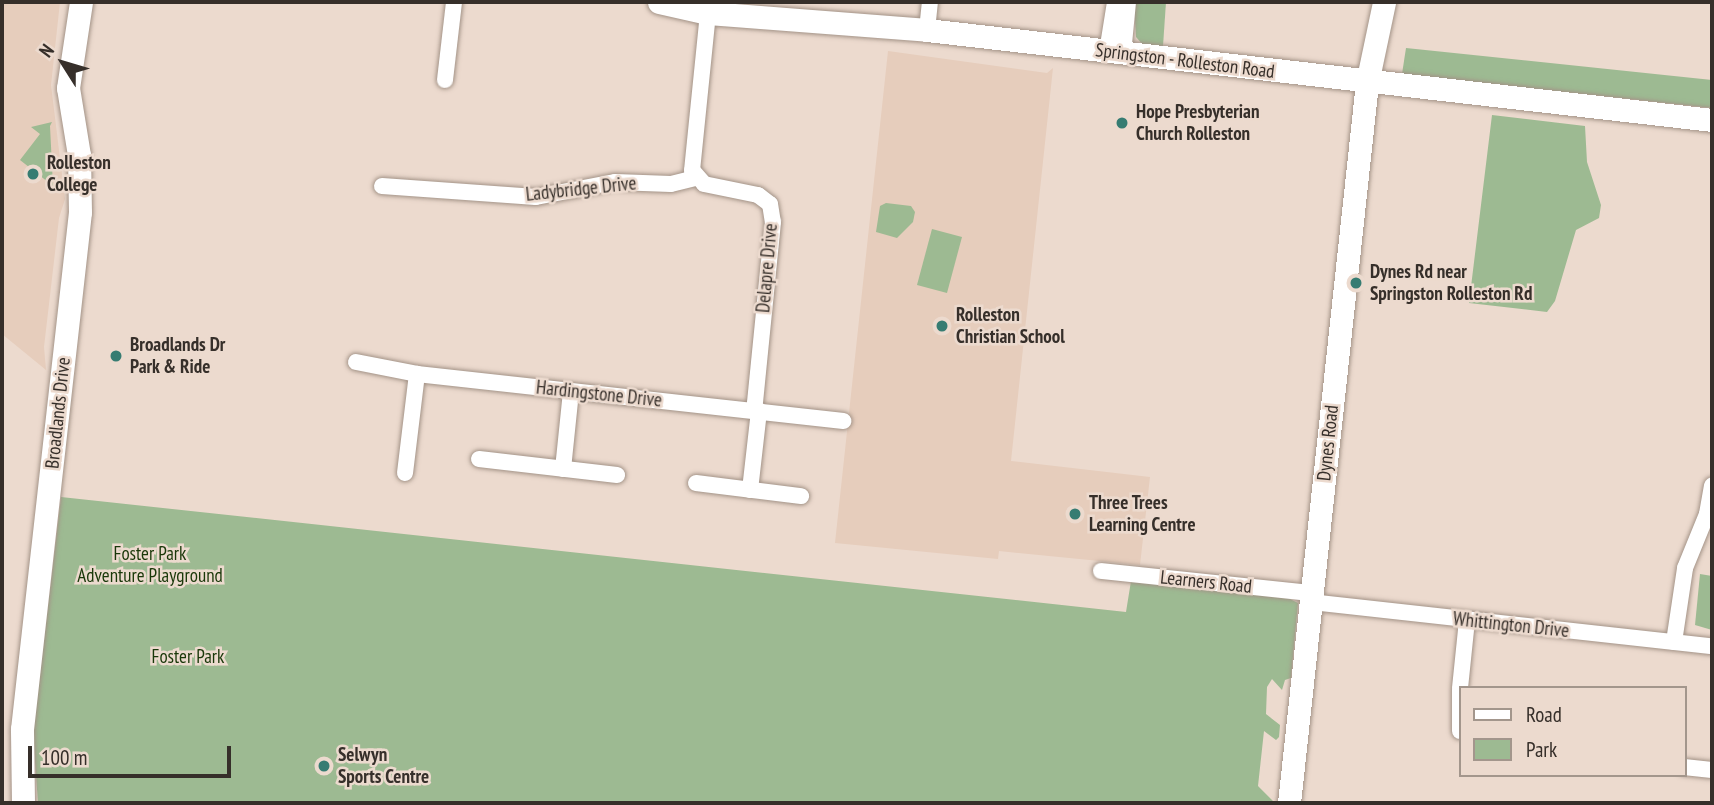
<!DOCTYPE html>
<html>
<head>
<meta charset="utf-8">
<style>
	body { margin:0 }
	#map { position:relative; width:1714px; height:805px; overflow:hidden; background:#ecdace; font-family:"PT Sans Narrow",sans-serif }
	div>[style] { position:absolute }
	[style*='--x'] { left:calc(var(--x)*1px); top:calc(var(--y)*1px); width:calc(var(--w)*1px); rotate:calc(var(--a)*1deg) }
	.built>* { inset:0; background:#e6cdbc }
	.green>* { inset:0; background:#9dba92 }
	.roads { filter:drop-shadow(0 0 2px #a39387) drop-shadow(0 0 2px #a39387) }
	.street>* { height:16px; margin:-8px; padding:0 8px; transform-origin:8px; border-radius:8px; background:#fff }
	.secondary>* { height:23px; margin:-11.5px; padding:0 11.5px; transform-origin:11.5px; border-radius:11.5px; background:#fff }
	.dots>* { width:19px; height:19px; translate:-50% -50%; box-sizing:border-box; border:4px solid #ecdace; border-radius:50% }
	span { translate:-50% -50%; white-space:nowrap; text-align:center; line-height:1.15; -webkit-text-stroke:5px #ecdace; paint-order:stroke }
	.street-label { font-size:19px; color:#362f2a }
	.poi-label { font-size:19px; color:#362f2a; font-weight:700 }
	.left { translate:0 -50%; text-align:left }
	.park-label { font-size:19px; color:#193809 }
	.frame { position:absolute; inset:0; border:4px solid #362f2a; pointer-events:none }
	.legend { position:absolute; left:1459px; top:686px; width:228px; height:91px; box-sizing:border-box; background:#ecdace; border:2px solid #a3968c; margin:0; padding:9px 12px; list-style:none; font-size:21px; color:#362f2a }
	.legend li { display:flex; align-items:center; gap:14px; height:35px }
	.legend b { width:35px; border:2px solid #a3968c }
	.north { position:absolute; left:28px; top:28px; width:70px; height:70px; -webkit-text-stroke:5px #ecdace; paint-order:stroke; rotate:307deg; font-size:19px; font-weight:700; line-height:28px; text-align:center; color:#362f2a }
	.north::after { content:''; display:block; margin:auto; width:24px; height:32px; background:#362f2a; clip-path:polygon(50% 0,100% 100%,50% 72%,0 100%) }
	.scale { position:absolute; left:28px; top:746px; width:203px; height:32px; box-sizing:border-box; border:4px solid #362f2a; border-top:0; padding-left:9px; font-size:21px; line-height:24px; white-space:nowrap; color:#362f2a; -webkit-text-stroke:5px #ecdace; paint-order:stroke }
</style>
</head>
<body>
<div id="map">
	<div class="built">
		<div style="clip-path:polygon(2px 2px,60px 2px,51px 85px,65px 199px,59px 218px,44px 347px,46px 370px,2px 334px)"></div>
		<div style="clip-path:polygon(888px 51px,1047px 73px,1053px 68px,1011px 461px,1150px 477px,1140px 565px,999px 551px,998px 559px,835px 543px)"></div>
	</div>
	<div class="green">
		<div style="clip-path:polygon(1134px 2px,1166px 2px,1163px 46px,1143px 45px,1136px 37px)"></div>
		<div style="clip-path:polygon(1406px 48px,1712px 80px,1712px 108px,1402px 74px)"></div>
		<div style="clip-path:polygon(1492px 115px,1585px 126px,1587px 162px,1601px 205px,1599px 218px,1576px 230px,1555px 301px,1547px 312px,1469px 303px)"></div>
		<div style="clip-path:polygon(52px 122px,50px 126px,53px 186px,20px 160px,40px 134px,31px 127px)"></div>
		<div style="clip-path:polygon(886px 203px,911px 206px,915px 212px,913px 222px,897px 238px,876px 232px,880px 206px)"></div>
		<div style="clip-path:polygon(932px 229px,962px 237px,947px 293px,917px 285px)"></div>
		<div style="clip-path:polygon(61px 497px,1126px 612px,1131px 581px,1288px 598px,1298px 603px,1291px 678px,1285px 680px,1282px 690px,1272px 679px,1267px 687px,1266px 714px,1280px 725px,1279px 737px,1276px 740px,1264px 731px,1258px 786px,1275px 803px,38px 803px,33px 733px)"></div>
		<div style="clip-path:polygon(1700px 574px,1712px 576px,1712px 630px,1695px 625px)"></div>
	</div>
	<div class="roads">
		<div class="street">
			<div style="--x:708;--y:13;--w:158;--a:95.8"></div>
			<div style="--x:692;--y:170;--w:18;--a:49"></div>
			<div style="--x:704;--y:184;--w:55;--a:11.5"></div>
			<div style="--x:758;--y:195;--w:15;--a:37"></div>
			<div style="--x:770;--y:204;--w:18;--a:81"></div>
			<div style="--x:773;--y:222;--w:190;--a:95.7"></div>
			<div style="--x:927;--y:30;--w:28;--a:-84"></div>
			<div style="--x:1107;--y:52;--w:51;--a:-80.9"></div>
			<div style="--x:1123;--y:54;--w:52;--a:-84.5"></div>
			<div style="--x:445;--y:80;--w:79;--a:-83.4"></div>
			<div style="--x:382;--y:186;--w:154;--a:4.1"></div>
			<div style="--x:536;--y:197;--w:80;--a:-10.8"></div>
			<div style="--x:615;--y:182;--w:56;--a:2"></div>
			<div style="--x:671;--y:184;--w:25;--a:-14"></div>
			<div style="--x:356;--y:362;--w:62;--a:11.1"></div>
			<div style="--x:417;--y:374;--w:429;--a:6.3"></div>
			<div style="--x:479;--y:459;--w:139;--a:6.6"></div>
			<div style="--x:563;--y:469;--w:78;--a:-84.1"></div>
			<div style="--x:405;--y:473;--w:100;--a:-83.1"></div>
			<div style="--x:696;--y:483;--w:106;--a:7.1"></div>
			<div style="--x:750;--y:490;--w:80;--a:-83.5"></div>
			<div style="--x:1101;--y:571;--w:212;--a:6"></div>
			<div style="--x:1311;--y:602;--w:403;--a:6.3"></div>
			<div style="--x:1674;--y:642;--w:75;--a:-81.5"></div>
			<div style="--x:1685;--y:568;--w:58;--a:-67.8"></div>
			<div style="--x:1707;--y:514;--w:29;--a:-80"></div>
			<div style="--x:1460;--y:688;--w:68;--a:-84.1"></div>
			<div style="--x:1460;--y:690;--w:41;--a:90"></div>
			<div style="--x:1684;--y:767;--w:28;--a:6"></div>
		</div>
		<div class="secondary">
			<div style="--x:659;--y:2;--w:50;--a:12.7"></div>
			<div style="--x:708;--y:13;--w:220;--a:4.4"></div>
			<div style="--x:927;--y:30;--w:790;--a:6.54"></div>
			<div style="--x:23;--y:803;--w:74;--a:-90.8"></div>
			<div style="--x:22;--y:729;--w:520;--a:-83.6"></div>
			<div style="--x:80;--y:212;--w:57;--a:-91"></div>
			<div style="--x:79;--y:155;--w:68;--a:-99.3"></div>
			<div style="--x:68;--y:88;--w:87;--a:-81.4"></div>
			<div style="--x:1289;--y:803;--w:724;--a:-83.82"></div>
			<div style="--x:1367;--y:83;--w:83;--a:-78.1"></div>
		</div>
	</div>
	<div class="dots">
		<div style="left:1122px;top:123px;background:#367c72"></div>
		<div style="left:33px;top:174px;background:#367c72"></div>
		<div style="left:1356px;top:283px;background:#367c72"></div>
		<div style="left:942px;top:326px;background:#367c72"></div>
		<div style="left:116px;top:356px;background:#367c72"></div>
		<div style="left:1075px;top:514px;background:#367c72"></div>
		<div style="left:324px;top:766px;background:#367c72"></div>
	</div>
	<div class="street-label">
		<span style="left:1185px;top:61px;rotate:7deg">Springston - Rolleston Road</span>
		<span style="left:581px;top:189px;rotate:-6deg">Ladybridge Drive</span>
		<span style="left:767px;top:268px;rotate:-85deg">Delapre Drive</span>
		<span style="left:599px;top:394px;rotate:6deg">Hardingstone Drive</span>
		<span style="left:58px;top:413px;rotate:-84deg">Broadlands Drive</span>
		<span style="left:1328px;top:443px;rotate:-84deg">Dynes Road</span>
		<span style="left:1206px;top:582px;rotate:6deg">Learners Road</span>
		<span style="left:1511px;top:625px;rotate:6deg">Whittington Drive</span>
	</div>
	<div class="poi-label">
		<span class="left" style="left:1136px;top:123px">Hope Presbyterian<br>Church Rolleston</span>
		<span class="left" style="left:47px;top:174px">Rolleston<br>College</span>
		<span class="left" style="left:1370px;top:283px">Dynes Rd near<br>Springston Rolleston Rd</span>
		<span class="left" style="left:956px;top:326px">Rolleston<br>Christian School</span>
		<span class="left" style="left:130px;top:356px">Broadlands Dr<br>Park &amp; Ride</span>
		<span class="left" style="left:1089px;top:514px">Three Trees<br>Learning Centre</span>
		<span class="left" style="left:338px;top:766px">Selwyn<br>Sports Centre</span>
	</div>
	<div class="park-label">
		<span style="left:150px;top:565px">Foster Park<br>Adventure Playground</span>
		<span style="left:188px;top:657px">Foster Park</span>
	</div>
	<div class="frame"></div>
	<ul class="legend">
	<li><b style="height:9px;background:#fff"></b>Road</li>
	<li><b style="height:19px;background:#9dba92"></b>Park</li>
	</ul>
	<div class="north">N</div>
	<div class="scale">100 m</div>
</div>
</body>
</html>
